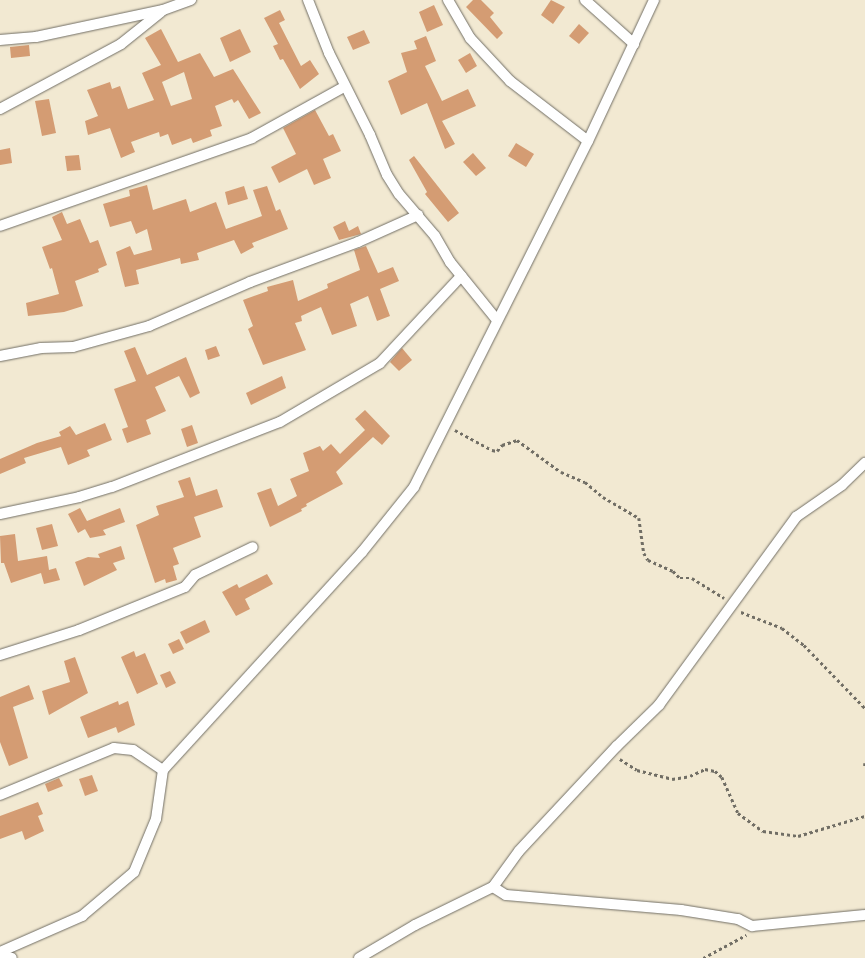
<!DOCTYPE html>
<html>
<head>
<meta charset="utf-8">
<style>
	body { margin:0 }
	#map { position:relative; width:865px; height:958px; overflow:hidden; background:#f2e9d2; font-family:"EB Garamond",serif }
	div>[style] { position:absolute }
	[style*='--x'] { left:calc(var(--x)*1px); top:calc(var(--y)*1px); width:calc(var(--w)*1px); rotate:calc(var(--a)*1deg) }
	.building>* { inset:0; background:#d49c73 }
	.path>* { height:2.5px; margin-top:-1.25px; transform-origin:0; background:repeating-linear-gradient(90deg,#716e65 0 3px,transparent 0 6px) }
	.roads { filter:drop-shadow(0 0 1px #716e65) drop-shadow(0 0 1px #716e65) }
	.street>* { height:10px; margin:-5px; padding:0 5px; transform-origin:5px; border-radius:5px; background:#fff }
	span { translate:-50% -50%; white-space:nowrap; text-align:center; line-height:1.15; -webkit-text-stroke:3px #f7f3e8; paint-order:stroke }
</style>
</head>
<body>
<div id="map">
	<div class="building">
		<div style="clip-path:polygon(473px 0,481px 0,494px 13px,490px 17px,503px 33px,497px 39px,466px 7px)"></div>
		<div style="clip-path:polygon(551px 0,565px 7px,553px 24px,541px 15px)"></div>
		<div style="clip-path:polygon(434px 5px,443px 25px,427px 32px,419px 12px)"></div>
		<div style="clip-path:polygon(280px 10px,285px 20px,279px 23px,301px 66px,310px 60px,319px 74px,300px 89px,283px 59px,280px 60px,273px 46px,278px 44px,264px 18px)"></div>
		<div style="clip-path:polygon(579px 24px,589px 33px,579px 44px,569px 36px)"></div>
		<div style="clip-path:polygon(evenodd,161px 29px,178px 62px,200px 53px,214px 77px,233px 69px,261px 113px,249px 119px,238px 100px,234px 103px,232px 99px,215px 106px,222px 126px,210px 130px,212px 136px,193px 143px,191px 138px,172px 145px,168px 134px,160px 137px,159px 132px,131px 142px,135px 152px,121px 158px,110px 128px,88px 135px,85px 121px,98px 116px,87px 90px,110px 82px,112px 89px,120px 86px,128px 109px,154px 100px,142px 73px,161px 65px,145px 38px,161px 29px,184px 72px,192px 99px,171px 106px,162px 82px,184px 72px)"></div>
		<div style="clip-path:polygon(240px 29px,251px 52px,230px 62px,220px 38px)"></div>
		<div style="clip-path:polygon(364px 30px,370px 43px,353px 50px,347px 37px)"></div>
		<div style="clip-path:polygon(426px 36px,436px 61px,425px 66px,442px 101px,468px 89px,476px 106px,442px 121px,455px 144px,445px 149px,427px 103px,401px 115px,388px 81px,407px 72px,401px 53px,417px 49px,414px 41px)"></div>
		<div style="clip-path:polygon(29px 45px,30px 56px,11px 58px,10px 47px)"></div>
		<div style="clip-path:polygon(470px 53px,477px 66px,466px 73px,458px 60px)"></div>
		<div style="clip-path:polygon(49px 99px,56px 133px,42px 136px,35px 101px)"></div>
		<div style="clip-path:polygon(315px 110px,329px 136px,333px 134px,341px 151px,323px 159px,331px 178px,314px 185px,307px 169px,279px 183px,271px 167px,296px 154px,283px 128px)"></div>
		<div style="clip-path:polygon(516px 143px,534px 154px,526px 167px,508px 156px)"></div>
		<div style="clip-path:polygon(10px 148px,12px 163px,0 165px,0 150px)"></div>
		<div style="clip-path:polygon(473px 153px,486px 168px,476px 176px,463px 162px)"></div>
		<div style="clip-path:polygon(79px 155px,81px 170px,67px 171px,65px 156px)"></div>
		<div style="clip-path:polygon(414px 156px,459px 213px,448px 222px,425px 194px,427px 192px,409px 160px)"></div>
		<div style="clip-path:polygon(147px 185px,153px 210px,186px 199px,190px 212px,216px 202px,226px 229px,262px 216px,253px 190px,267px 186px,276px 211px,280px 209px,288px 229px,252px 243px,254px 247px,241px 254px,234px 240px,197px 253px,199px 260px,181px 264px,180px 258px,136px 270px,139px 284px,125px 287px,116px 252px,130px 246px,134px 255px,152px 250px,147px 229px,136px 234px,131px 221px,110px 227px,103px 204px,130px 196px,129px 190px)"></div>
		<div style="clip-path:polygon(244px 186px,248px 199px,228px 205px,225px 192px)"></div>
		<div style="clip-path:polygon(62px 212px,67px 224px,80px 219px,90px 243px,98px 240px,107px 265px,98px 269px,99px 272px,75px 281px,83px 306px,64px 312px,28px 316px,26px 303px,59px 294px,52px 268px,50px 269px,42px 247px,62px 240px,52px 217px)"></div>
		<div style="clip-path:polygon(345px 221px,349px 231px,358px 226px,361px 234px,339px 240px,333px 227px)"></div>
		<div style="clip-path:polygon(366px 246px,378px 273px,393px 267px,399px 281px,380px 289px,390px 316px,377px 321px,368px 296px,350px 304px,357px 326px,332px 335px,321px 307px,301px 316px,302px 321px,295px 323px,306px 350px,263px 365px,248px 329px,253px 326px,243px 300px,268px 291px,267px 287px,293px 280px,298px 301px,328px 288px,327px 284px,360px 270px,354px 250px)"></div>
		<div style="clip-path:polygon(216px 346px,220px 356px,208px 360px,205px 350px)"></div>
		<div style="clip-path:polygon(135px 347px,147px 375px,186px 357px,200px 393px,190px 398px,179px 376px,155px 387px,166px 411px,146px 420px,151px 434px,127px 443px,122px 429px,128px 427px,114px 389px,136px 381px,124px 351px)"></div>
		<div style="clip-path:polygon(402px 348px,412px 360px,399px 371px,390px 362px)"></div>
		<div style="clip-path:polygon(282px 376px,286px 388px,251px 405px,246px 393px)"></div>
		<div style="clip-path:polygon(365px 410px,390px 436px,382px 445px,373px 437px,336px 472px,343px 484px,306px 504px,307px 506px,301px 509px,302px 511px,270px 527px,257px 493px,271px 488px,278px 506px,297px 496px,290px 479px,309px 471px,303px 453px,320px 446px,323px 451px,331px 444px,340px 454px,365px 430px,355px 419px)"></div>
		<div style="clip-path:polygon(105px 423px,112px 440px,87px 450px,90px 456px,68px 465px,61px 447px,24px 458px,26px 463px,0 474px,0 459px,37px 443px,61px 436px,59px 432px,70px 426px,76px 435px)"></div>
		<div style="clip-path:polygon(192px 425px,198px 443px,187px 447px,181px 429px)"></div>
		<div style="clip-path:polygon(190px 477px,196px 496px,217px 489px,223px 507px,194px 517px,201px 537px,173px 548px,179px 564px,173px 566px,177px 580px,166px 583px,165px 579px,155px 583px,136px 525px,159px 515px,156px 506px,184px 497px,178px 481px)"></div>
		<div style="clip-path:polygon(80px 508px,87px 521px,120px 508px,125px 522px,103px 530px,106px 535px,90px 538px,85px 529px,78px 533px,68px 514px)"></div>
		<div style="clip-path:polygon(52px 524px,58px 546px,42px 550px,36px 528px)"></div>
		<div style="clip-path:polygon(15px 534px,18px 561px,47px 556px,49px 570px,56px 568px,60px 580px,44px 584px,41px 573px,11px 583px,4px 563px,1px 563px,0 536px)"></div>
		<div style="clip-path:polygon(121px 546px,125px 559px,113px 563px,117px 570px,84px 586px,75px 562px,88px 557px,100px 558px,98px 554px)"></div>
		<div style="clip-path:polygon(267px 574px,273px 584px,245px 599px,250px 609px,236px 616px,222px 592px,237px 584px,239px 588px)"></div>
		<div style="clip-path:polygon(205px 620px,210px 632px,186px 644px,180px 632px)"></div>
		<div style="clip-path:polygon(179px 639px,184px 649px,173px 654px,168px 644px)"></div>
		<div style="clip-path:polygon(134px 651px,136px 657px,145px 653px,158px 684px,137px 694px,121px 657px)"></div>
		<div style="clip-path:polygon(75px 657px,88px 693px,49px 715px,42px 691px,70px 682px,64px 661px)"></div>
		<div style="clip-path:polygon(170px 671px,176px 683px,166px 688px,160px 675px)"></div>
		<div style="clip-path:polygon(29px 685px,34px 699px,13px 707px,28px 758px,9px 766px,0 742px,0 697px)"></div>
		<div style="clip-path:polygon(118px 701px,119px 705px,128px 701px,135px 725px,118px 733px,116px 727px,88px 738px,80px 717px)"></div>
		<div style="clip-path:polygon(92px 775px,98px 791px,85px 796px,79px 779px)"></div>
		<div style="clip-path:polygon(59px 778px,63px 786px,48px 792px,45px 784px)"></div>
		<div style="clip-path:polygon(38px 802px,43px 814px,38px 816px,44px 831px,25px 840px,22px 831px,0 839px,0 816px)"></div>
	</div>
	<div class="path">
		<div style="--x:455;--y:430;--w:42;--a:28.4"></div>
		<div style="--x:492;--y:450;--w:5;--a:11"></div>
		<div style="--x:497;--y:451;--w:8;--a:-50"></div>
		<div style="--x:502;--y:445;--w:16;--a:-18"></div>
		<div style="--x:517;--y:440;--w:54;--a:36"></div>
		<div style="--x:561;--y:472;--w:26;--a:23"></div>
		<div style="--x:585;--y:482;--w:23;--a:40"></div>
		<div style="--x:603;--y:497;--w:42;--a:30.3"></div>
		<div style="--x:639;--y:518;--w:35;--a:82"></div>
		<div style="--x:644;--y:553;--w:8;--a:60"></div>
		<div style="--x:648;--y:560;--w:27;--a:24"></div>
		<div style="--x:673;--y:571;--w:10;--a:45"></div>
		<div style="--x:680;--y:578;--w:12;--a:0"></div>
		<div style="--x:692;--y:578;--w:38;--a:32"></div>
		<div style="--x:741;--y:612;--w:44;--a:21.3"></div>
		<div style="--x:782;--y:628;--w:28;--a:38"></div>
		<div style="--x:804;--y:645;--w:88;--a:45.9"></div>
		<div style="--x:620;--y:759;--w:20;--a:33"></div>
		<div style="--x:637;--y:770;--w:36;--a:14"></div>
		<div style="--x:672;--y:779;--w:18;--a:-9"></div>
		<div style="--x:690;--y:776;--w:17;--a:-25"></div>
		<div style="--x:705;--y:769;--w:10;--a:11"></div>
		<div style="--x:715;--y:771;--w:9;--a:41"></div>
		<div style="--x:722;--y:777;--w:39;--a:66"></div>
		<div style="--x:738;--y:813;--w:31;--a:36"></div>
		<div style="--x:763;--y:831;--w:35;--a:8"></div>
		<div style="--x:798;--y:836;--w:70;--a:-16.6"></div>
		<div style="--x:865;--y:763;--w:5;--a:90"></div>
		<div style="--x:703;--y:958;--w:49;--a:-28.1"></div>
	</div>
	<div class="roads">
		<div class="street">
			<div style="--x:308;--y:0;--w:57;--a:68.4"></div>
			<div style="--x:329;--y:53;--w:92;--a:63.4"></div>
			<div style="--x:370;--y:135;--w:43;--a:67"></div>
			<div style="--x:387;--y:175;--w:22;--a:58"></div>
			<div style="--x:399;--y:194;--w:55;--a:49.4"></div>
			<div style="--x:435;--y:236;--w:30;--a:60"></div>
			<div style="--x:450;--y:262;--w:75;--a:51"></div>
			<div style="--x:448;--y:0;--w:44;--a:59.9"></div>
			<div style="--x:470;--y:38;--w:59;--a:47.1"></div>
			<div style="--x:510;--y:81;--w:98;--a:37.6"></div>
			<div style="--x:585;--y:0;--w:66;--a:41.9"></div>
			<div style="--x:0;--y:40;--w:36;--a:-5"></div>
			<div style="--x:36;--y:37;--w:130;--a:-12"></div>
			<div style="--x:163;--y:10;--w:30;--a:-20"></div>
			<div style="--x:0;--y:109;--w:137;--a:-28.2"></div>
			<div style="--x:121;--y:44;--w:51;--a:-38.7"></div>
			<div style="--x:0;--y:226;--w:267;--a:-19.2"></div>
			<div style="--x:252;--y:138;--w:105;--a:-29"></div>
			<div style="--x:0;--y:356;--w:42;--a:-11"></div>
			<div style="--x:41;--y:348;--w:32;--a:-2"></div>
			<div style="--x:73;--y:347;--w:79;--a:-15.4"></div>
			<div style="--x:149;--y:326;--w:110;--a:-23.5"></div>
			<div style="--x:250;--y:282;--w:115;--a:-20.3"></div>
			<div style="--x:358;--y:242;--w:66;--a:-24.2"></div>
			<div style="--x:0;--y:514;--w:81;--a:-12.1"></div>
			<div style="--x:79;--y:497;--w:34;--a:-17"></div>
			<div style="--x:112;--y:487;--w:180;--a:-21.2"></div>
			<div style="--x:280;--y:422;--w:116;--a:-30.5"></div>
			<div style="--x:380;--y:363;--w:119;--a:-47"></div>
			<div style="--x:0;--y:655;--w:83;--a:-17.6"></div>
			<div style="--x:79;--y:630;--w:114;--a:-22.1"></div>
			<div style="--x:185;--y:587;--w:16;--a:-50"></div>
			<div style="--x:195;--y:575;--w:64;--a:-25.8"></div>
			<div style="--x:0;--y:795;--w:123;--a:-22.4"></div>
			<div style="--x:114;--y:748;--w:19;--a:6"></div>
			<div style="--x:133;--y:750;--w:36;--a:34"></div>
			<div style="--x:493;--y:887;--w:44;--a:-54.2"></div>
			<div style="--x:519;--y:851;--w:144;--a:-47"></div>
			<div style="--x:617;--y:746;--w:59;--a:-44.3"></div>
			<div style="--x:659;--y:705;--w:233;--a:-53.9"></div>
			<div style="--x:796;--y:517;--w:56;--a:-34.8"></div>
			<div style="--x:842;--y:485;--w:32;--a:-44"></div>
			<div style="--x:0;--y:952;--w:90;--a:-23.7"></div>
			<div style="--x:82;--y:916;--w:68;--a:-40.2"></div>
			<div style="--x:134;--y:872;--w:57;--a:-67.5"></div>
			<div style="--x:156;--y:819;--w:49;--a:-81.9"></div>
			<div style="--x:163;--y:770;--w:295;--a:-47.6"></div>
			<div style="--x:362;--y:552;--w:83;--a:-51.3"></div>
			<div style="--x:414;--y:487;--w:387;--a:-63.3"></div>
			<div style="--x:588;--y:141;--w:156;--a:-64.9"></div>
			<div style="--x:0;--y:955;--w:12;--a:14"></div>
			<div style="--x:359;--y:958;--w:65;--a:-30.5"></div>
			<div style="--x:415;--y:925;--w:87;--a:-26"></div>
			<div style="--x:493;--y:887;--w:15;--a:32"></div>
			<div style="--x:506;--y:895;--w:176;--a:4.9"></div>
			<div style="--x:681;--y:910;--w:58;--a:9"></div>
			<div style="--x:738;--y:919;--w:16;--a:27"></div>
			<div style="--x:752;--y:926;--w:114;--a:-5.6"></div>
		</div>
	</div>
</div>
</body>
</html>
